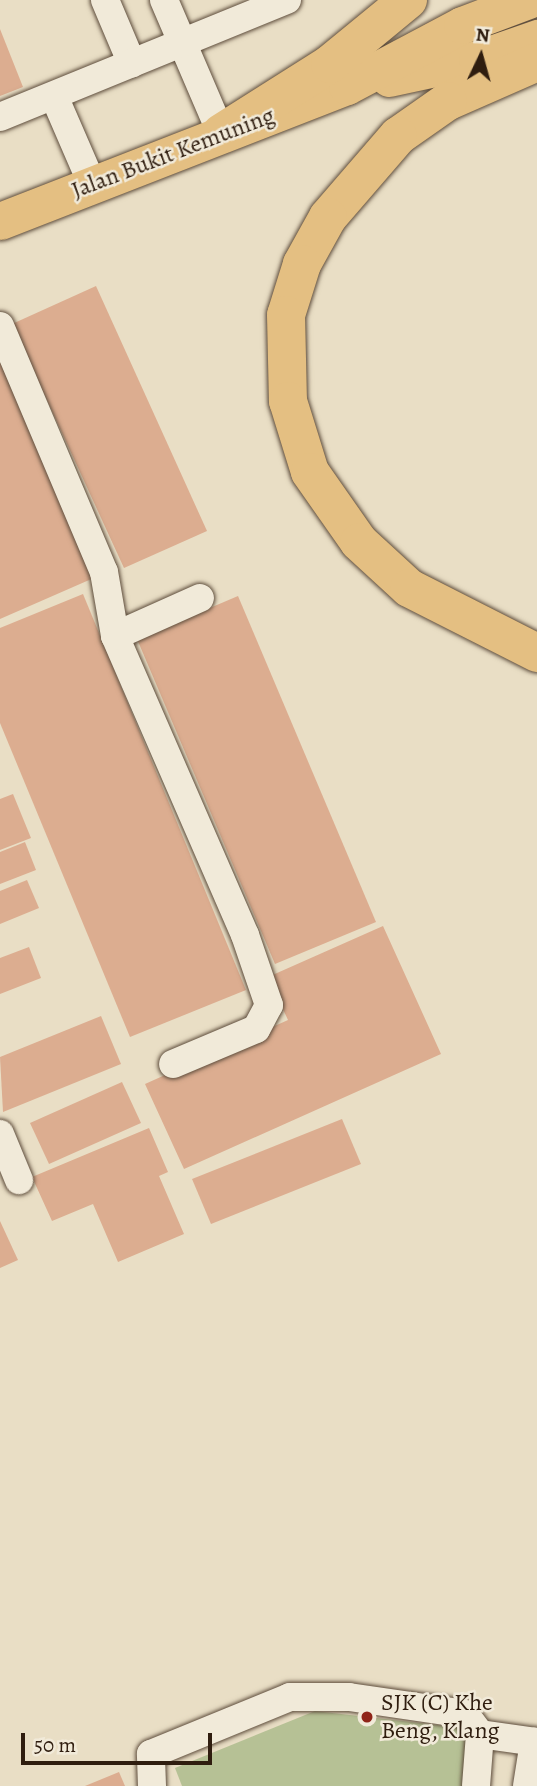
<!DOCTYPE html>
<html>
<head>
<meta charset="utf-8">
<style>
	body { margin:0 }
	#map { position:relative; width:537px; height:1786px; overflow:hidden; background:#e9dec5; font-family:Alegreya,serif }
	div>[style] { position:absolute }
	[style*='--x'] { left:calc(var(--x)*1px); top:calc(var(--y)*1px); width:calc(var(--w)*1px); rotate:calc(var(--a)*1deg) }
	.green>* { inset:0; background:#b6c195 }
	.building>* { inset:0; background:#dcad90 }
	.roads { filter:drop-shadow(0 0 2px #5e4d3c) drop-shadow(0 0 2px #5e4d3c) }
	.minor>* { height:28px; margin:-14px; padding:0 14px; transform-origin:14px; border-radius:14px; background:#f1ead9 }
	.major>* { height:37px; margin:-18.5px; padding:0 18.5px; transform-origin:18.5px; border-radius:18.5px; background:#e4bf82 }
	.highway>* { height:38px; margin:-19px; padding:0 19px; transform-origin:19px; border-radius:19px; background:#e4bf82 }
	.dots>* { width:19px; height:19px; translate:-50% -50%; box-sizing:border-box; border:4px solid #f1ead9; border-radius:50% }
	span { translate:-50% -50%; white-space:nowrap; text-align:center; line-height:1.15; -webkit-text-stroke:5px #f1ead9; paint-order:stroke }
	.street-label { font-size:24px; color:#2f1d0f }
	.poi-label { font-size:24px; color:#2f1d0f }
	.left { translate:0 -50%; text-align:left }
	.north { position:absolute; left:446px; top:21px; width:70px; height:70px; -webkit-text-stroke:5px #f1ead9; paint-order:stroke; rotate:5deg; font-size:19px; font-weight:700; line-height:28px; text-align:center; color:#2f1d0f }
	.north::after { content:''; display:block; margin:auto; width:24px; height:32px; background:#2f1d0f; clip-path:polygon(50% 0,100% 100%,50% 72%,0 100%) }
	.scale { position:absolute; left:21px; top:1733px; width:191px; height:32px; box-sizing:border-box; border:4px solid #2f1d0f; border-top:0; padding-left:9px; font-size:21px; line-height:24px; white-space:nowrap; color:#2f1d0f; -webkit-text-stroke:5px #f1ead9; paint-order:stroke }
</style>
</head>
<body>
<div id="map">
	<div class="green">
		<div style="clip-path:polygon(315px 1711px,490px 1731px,480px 1786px,182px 1786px,175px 1768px)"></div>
	</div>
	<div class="building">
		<div style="clip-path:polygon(0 29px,23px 87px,0 96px)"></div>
		<div style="clip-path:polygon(96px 286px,207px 531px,124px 568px,12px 324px)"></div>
		<div style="clip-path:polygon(0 356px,96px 577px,0 619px)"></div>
		<div style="clip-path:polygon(83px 594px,246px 990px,130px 1037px,0 723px,0 628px)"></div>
		<div style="clip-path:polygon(238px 596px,376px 922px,275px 964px,137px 639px)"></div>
		<div style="clip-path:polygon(13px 794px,31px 838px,0 850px,0 799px)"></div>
		<div style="clip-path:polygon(25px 842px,36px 870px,0 884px,0 852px)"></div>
		<div style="clip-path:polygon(27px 880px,39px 908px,0 924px,0 891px)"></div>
		<div style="clip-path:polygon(383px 926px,441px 1054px,184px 1169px,145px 1084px,288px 1020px,268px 977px)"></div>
		<div style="clip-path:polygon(29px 947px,41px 978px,0 994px,0 958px)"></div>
		<div style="clip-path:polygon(101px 1016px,121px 1064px,3px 1112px,0 1057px)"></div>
		<div style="clip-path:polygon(122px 1082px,141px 1123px,49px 1164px,30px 1123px)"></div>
		<div style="clip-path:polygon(342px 1119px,361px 1164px,211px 1224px,192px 1179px)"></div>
		<div style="clip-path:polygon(149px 1128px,168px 1172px,159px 1176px,184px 1234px,118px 1262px,93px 1204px,52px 1221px,32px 1177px)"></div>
		<div style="clip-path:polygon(0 1221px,18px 1260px,0 1268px)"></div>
		<div style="clip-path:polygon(119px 1772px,125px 1786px,85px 1786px)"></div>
	</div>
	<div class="roads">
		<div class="minor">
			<div style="--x:105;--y:0;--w:69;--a:67.1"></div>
			<div style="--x:164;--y:0;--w:145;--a:66.8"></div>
			<div style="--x:54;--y:96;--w:96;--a:66.6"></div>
			<div style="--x:0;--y:117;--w:310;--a:-22.2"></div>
			<div style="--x:0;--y:326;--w:267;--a:67.1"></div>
			<div style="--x:104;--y:572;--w:65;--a:80.2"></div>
			<div style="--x:115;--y:636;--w:326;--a:66.5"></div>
			<div style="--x:245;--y:935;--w:74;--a:71.1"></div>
			<div style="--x:269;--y:1005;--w:27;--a:118"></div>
			<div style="--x:256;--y:1029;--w:90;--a:157.1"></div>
			<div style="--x:115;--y:636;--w:93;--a:-24.1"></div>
			<div style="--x:0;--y:1134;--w:50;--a:67.6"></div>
			<div style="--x:480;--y:1734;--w:58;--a:8"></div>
			<div style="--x:152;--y:1786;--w:32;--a:-92"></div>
			<div style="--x:151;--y:1754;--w:150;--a:-22.3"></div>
			<div style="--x:290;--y:1697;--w:59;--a:0"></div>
			<div style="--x:349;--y:1697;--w:117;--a:8.3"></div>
			<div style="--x:465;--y:1714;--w:25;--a:53"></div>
			<div style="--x:480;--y:1734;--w:52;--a:94.4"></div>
			<div style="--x:527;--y:1786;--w:45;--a:-81"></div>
		</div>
		<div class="major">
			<div style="--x:389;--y:78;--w:90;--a:-12.2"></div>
			<div style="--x:477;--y:59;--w:64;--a:-19.3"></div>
			<div style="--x:0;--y:221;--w:372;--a:-21.3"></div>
			<div style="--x:347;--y:86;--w:130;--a:-27.9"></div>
			<div style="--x:462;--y:25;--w:71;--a:-20.7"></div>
		</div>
		<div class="highway">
			<div style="--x:537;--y:62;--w:97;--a:156.3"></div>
			<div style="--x:448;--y:101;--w:61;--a:145"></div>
			<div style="--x:398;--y:136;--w:107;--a:130.8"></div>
			<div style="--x:328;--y:217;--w:54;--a:119"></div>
			<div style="--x:302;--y:264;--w:53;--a:107.4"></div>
			<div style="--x:286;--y:315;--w:86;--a:88.7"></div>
			<div style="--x:288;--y:401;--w:74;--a:72.8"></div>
			<div style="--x:310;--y:472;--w:85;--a:55"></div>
			<div style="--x:359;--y:542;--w:68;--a:42.6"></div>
			<div style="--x:409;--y:588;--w:144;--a:26.9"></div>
			<div style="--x:221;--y:133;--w:129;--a:-32.3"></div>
			<div style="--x:330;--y:64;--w:101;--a:-39.4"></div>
		</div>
	</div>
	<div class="dots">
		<div style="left:367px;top:1717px;background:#8f2418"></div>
	</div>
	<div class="street-label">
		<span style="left:173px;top:153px;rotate:-21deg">Jalan Bukit Kemuning</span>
	</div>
	<div class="poi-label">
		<span class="left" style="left:381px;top:1717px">SJK (C) Khe<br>Beng, Klang</span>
	</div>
	<div class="north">N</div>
	<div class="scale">50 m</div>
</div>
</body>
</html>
